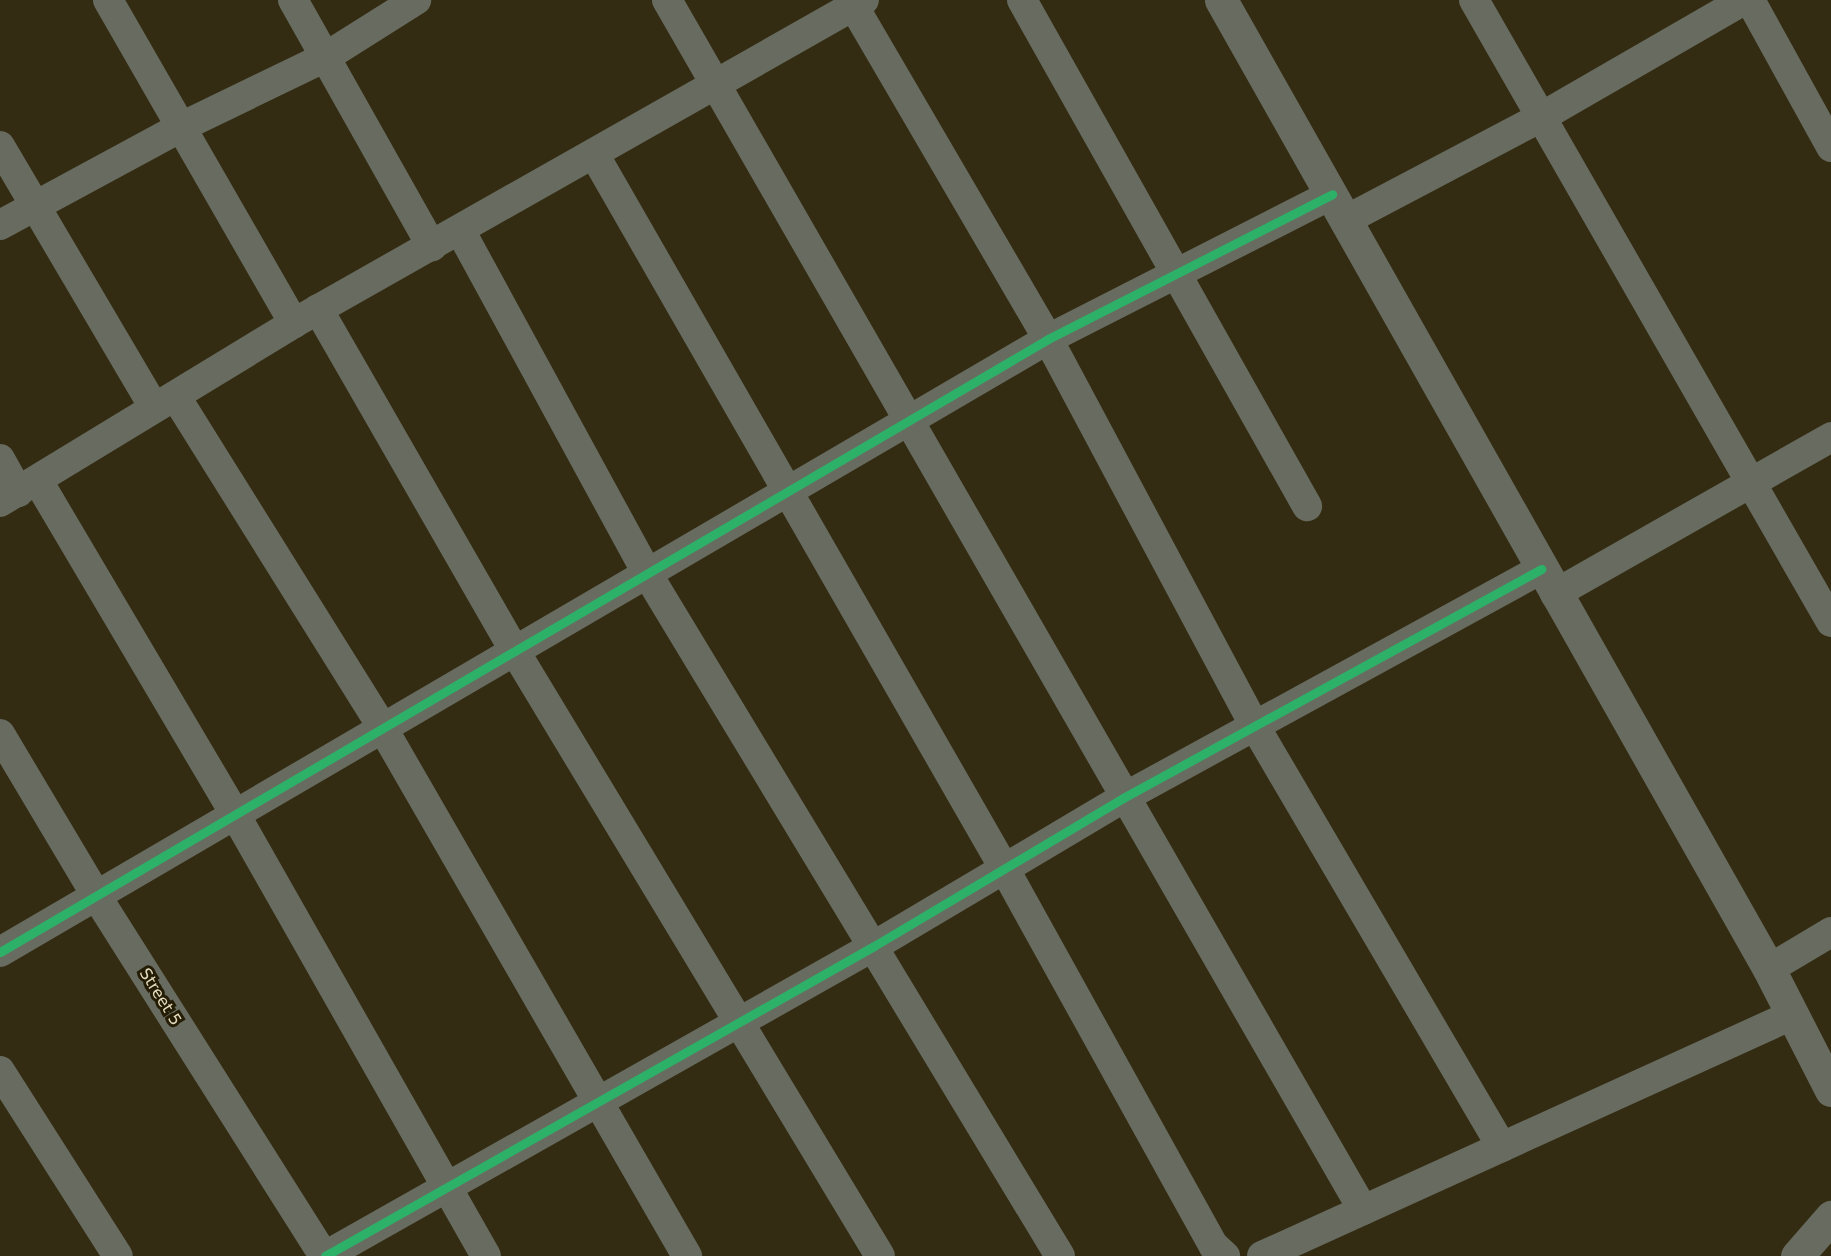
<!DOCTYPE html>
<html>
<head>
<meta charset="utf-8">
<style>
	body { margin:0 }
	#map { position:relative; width:1831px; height:1256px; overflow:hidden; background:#332c12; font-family:"DejaVu Sans",sans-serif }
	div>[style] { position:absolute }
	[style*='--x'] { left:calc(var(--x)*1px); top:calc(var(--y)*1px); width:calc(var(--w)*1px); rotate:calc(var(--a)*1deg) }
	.minor>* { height:30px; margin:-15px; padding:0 15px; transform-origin:15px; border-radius:15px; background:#686c60 }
	.tertiary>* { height:33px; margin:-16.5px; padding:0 16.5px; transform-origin:16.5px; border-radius:16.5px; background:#686c60 }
	.cycleway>* { height:9px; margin:-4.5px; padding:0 4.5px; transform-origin:4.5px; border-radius:4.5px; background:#2db169 }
	span { translate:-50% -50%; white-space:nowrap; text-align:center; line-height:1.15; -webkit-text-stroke:6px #241c05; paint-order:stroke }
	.street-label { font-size:16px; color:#e5dbbe }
</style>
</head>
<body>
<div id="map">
	<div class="minor">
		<div style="--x:108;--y:0;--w:373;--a:60.1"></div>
		<div style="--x:293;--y:0;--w:283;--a:60.6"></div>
		<div style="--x:667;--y:0;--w:1396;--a:60.09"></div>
		<div style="--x:850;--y:0;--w:393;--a:59.7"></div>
		<div style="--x:1048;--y:339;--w:441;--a:61.9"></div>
		<div style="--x:1256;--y:728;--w:486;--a:59.6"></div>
		<div style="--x:1022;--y:0;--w:581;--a:60.61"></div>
		<div style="--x:1474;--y:0;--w:717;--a:60.15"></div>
		<div style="--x:1750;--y:0;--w:168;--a:61.1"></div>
		<div style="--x:0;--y:146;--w:302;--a:59.5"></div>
		<div style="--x:594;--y:154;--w:821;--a:60.13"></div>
		<div style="--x:1003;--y:866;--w:435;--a:61"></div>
		<div style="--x:1214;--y:1246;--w:15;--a:42"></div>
		<div style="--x:1346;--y:220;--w:223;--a:-27.8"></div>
		<div style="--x:1543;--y:116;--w:232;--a:-30"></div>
		<div style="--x:0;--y:225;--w:206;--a:-28.4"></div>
		<div style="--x:181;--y:127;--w:159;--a:-25.8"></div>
		<div style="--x:324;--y:58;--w:109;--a:-32.2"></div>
		<div style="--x:460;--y:230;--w:393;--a:61.4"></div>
		<div style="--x:648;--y:575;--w:796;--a:58.83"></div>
		<div style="--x:318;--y:309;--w:397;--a:60.1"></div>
		<div style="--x:516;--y:653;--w:704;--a:58.88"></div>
		<div style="--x:176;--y:397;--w:389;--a:58"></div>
		<div style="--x:382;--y:727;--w:611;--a:60.03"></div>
		<div style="--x:0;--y:459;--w:38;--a:61"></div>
		<div style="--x:38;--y:481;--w:389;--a:59.4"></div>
		<div style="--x:236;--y:816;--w:506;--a:60.4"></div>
		<div style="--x:0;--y:502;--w:344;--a:-31.3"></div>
		<div style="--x:294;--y:323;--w:655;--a:-29.54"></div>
		<div style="--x:1555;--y:594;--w:318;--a:-29.6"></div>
		<div style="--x:0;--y:734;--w:190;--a:59.2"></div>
		<div style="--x:97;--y:897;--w:425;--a:57.7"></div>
		<div style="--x:0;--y:952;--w:1214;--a:-30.32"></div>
		<div style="--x:1048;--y:339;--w:319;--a:-27"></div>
		<div style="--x:1769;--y:969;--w:72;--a:-30.8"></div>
		<div style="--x:0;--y:1071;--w:219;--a:57.5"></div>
		<div style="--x:325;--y:1256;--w:630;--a:-29.45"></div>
		<div style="--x:874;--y:946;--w:290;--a:-30.7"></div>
		<div style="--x:1123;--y:798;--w:477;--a:-28.7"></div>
		<div style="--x:1262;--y:1256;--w:582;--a:-24.45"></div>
	</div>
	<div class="tertiary">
		<div style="--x:1221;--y:0;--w:1113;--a:60.51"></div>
		<div style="--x:1769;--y:969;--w:136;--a:62.9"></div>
		<div style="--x:1797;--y:1256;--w:52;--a:-48.9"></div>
	</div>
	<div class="cycleway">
		<div style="--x:0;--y:952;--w:1214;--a:-30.32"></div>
		<div style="--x:1048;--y:339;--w:319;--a:-27"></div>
		<div style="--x:325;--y:1256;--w:630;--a:-29.45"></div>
		<div style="--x:874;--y:946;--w:290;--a:-30.7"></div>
		<div style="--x:1123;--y:798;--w:477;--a:-28.7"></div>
	</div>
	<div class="street-label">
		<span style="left:160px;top:997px;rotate:58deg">Street 5</span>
	</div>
</div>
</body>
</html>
